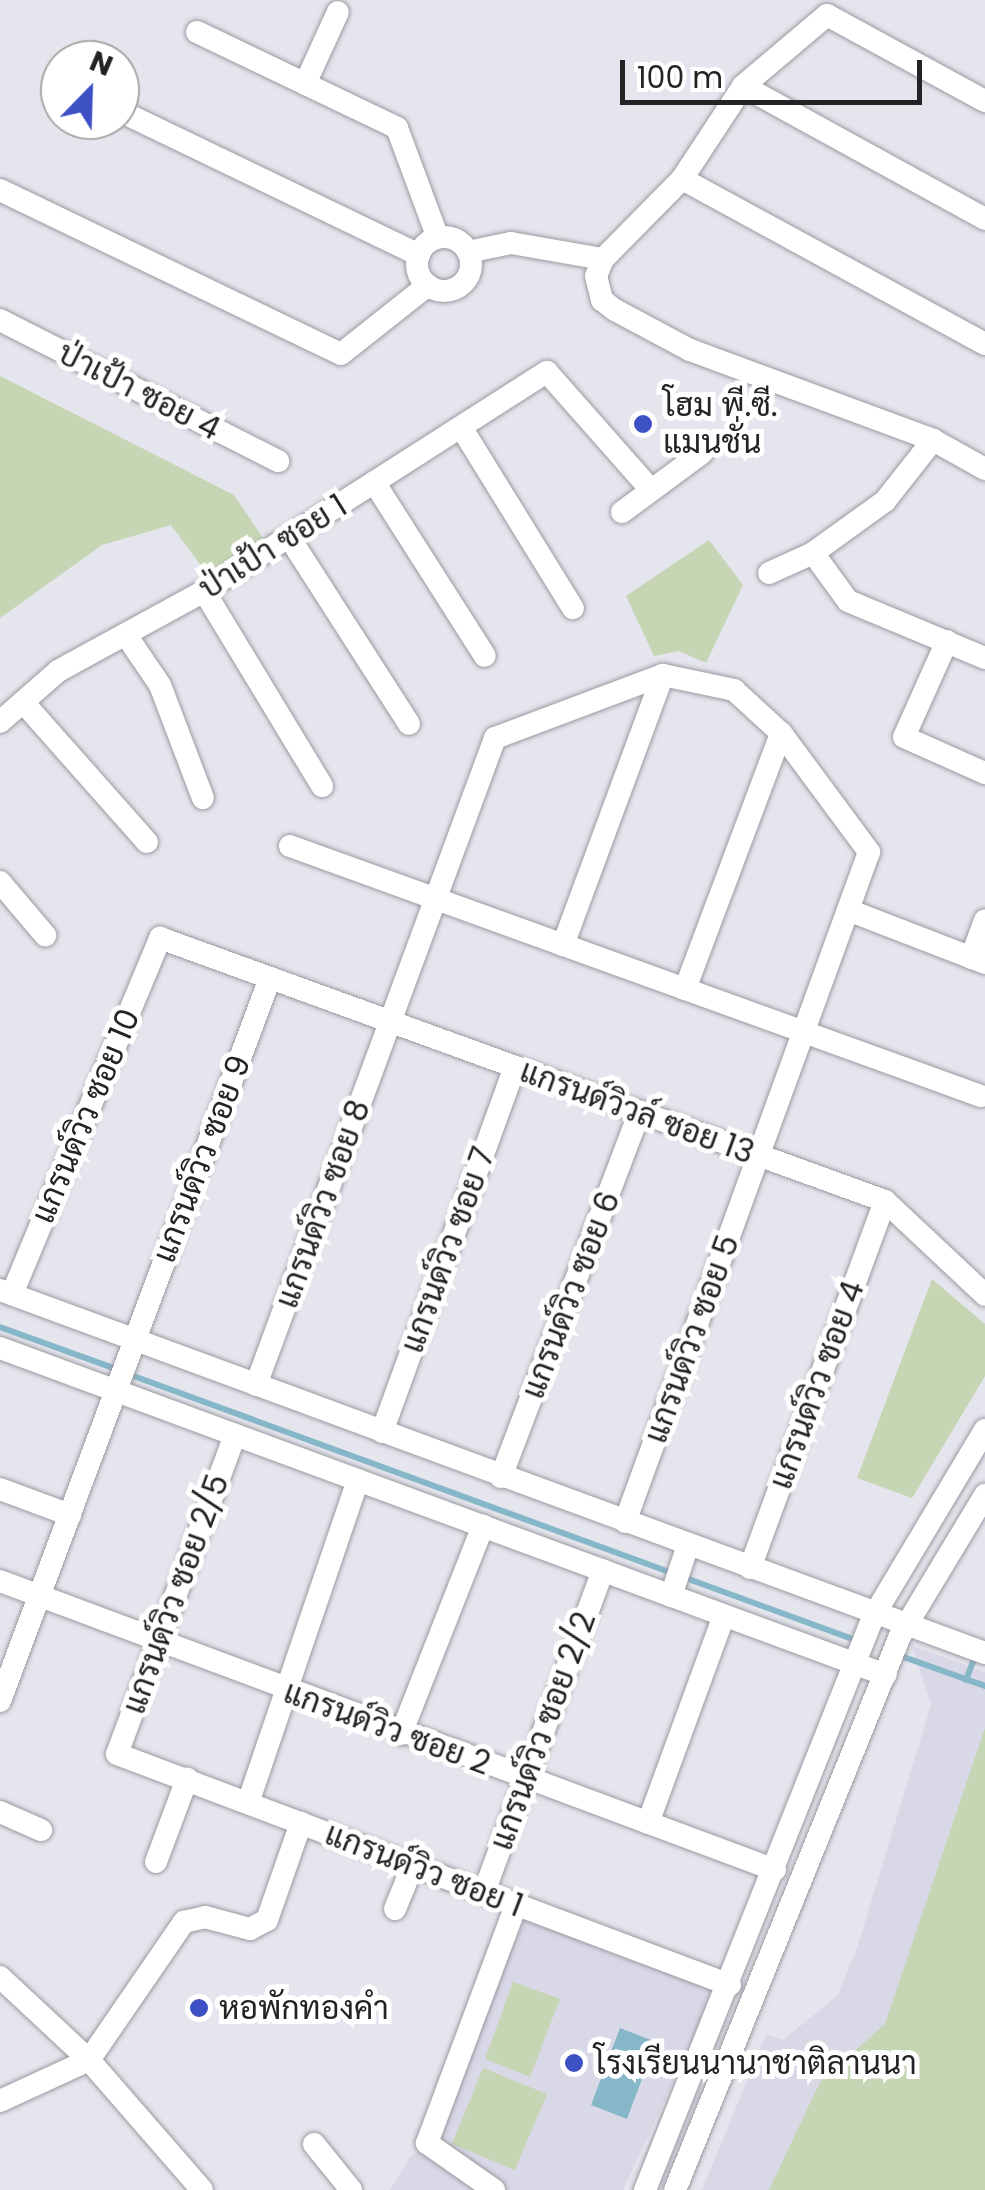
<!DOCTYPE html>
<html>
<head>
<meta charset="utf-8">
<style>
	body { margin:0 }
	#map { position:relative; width:985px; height:2190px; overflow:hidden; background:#e5e5ed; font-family:Poppins,Sarabun,sans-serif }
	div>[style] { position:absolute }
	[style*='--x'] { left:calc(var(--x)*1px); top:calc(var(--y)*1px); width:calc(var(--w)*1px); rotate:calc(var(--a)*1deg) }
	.built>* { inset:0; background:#d9d8e7 }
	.green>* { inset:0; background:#c6d5b3 }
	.water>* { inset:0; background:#86b7c9 }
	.stream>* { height:6px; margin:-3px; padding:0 3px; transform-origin:3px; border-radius:3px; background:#86b7c9 }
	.roads { filter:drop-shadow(0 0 2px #9a9aa1) drop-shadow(0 0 2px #9a9aa1) }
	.minor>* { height:22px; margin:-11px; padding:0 11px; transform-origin:11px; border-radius:11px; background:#fff }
	.minor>.ring { margin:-11px; padding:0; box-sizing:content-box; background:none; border:22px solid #fff; border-radius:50% }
	.dots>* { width:28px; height:28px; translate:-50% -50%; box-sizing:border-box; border:5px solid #fff; border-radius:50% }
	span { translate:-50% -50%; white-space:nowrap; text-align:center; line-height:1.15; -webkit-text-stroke:10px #fff; paint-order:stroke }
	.street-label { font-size:32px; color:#232326 }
	.poi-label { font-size:32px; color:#232326 }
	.left { translate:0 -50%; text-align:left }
	.north { position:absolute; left:40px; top:40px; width:100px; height:100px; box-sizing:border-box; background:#fff; border:2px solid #a7a7a8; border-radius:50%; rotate:23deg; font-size:28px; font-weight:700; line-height:40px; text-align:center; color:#232326 }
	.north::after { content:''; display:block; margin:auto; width:35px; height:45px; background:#3d51c4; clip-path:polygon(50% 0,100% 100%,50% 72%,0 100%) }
	.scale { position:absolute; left:620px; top:60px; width:302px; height:45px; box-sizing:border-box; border:5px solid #232326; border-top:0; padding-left:12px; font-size:30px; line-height:35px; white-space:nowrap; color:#232326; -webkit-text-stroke:8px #fff; paint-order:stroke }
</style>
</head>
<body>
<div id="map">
	<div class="built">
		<div style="clip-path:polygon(912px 1646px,985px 1672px,985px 2190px,702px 2190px,766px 2034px,783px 2040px,837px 1996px,857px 1948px,931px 1705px)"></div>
		<div style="clip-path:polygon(525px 1917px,717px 1989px,623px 2190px,390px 2190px,410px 2157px,435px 2138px)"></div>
	</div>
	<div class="green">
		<div style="clip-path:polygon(0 376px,234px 495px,263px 538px,207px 574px,171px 525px,102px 545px,0 618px)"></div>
		<div style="clip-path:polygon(709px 540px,743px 585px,706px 663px,679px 651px,654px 656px,626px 596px)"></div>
		<div style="clip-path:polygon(932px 1279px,985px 1324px,985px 1376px,912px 1498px,857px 1478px)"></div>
		<div style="clip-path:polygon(985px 1728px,985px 2190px,769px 2190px,820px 2082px,885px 2024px)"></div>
		<div style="clip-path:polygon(513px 1982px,560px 1999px,530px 2077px,485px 2059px)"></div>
		<div style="clip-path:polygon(483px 2068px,547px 2094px,515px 2170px,452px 2144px)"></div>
	</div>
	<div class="water">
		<div style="clip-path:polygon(620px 2028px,656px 2042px,627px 2119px,591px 2105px)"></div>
	</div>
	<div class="stream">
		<div style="--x:0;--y:1327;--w:123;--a:19.9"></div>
		<div style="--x:128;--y:1374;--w:777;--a:20.09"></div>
		<div style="--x:898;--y:1655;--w:92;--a:19.6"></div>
		<div style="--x:966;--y:1680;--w:25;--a:-69"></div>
	</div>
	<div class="roads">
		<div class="minor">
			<div style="--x:197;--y:32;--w:222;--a:25.6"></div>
			<div style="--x:397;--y:128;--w:117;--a:69.6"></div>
			<div style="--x:305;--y:84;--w:79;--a:-65.4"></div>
			<div style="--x:743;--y:86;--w:110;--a:-40.2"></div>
			<div style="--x:827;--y:15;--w:180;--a:28.6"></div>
			<div style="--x:120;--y:111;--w:332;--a:25.7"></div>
			<div style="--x:682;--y:179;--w:111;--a:-56.7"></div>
			<div style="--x:743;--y:86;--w:276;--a:28.8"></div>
			<div style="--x:0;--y:190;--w:378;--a:25.7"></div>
			<div style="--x:341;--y:354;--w:111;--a:-38.4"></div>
			<div class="ring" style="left:417px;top:237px;width:32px;height:32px"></div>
			<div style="--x:468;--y:252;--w:44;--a:-11.8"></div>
			<div style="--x:511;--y:243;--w:93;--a:9.9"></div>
			<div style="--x:0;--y:320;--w:312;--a:26.9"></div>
			<div style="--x:985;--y:344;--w:345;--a:-151.4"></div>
			<div style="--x:682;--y:179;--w:112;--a:134.6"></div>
			<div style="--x:603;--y:259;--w:18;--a:112"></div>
			<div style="--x:596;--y:276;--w:25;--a:76"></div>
			<div style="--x:602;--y:300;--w:16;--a:38"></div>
			<div style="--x:615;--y:310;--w:85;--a:28.1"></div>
			<div style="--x:690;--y:350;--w:259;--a:20.3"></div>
			<div style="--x:933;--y:440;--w:60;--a:29.1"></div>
			<div style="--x:461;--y:427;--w:213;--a:58.3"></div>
			<div style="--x:374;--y:482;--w:206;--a:57.5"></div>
			<div style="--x:622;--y:512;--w:99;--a:-36.4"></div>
			<div style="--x:289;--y:537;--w:222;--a:57.3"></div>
			<div style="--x:813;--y:553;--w:59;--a:53.9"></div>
			<div style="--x:848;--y:601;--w:148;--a:22.6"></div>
			<div style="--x:769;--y:573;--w:48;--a:-24.4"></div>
			<div style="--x:813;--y:553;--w:89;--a:-35.8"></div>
			<div style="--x:885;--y:501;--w:78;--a:-51.8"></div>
			<div style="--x:204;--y:591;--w:228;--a:58.8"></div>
			<div style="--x:126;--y:635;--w:60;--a:55.8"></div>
			<div style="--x:160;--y:685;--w:121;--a:69.2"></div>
			<div style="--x:947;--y:641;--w:105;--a:114.1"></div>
			<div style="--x:904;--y:737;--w:89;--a:24"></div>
			<div style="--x:23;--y:702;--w:187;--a:48.5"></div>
			<div style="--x:0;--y:722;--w:77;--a:-41.3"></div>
			<div style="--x:58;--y:671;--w:166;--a:-28.7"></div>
			<div style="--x:204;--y:591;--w:407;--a:-32.6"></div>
			<div style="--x:547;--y:372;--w:157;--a:48.6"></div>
			<div style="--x:290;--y:846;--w:735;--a:19.89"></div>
			<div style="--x:0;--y:882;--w:70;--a:49.7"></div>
			<div style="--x:848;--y:910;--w:147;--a:21.1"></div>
			<div style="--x:563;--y:945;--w:288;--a:-69.7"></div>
			<div style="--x:971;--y:958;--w:40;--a:-69.8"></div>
			<div style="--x:685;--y:989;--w:273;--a:-69.4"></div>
			<div style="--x:0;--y:1290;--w:1050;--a:20.23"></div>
			<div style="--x:12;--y:1294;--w:386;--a:-67.4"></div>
			<div style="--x:160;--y:938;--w:771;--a:19.94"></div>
			<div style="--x:885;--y:1201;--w:137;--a:43.2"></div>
			<div style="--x:0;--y:1348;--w:944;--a:20.26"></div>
			<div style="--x:256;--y:1385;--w:690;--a:-69.73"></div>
			<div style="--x:495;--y:738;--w:179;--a:-20.6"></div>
			<div style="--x:663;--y:675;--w:73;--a:11.9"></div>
			<div style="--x:734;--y:690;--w:64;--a:42.5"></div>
			<div style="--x:781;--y:733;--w:148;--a:53.5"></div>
			<div style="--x:869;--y:852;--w:713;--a:110.01"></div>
			<div style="--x:382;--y:1432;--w:388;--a:-70"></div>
			<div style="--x:235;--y:1435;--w:340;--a:110.3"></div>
			<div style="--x:117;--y:1754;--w:655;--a:20.65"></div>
			<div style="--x:501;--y:1477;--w:391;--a:-69.2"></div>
			<div style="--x:0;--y:1489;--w:75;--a:20.4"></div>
			<div style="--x:750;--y:1568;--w:391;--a:-69.8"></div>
			<div style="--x:0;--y:1581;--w:827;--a:20.45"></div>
			<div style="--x:671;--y:1596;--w:54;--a:-71.6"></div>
			<div style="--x:0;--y:1701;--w:772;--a:-69.52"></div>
			<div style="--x:401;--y:1734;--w:224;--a:-68.5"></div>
			<div style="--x:248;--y:1803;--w:341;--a:-71.2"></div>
			<div style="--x:0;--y:1812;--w:45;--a:23.7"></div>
			<div style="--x:648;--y:1823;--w:221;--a:-69.9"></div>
			<div style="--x:156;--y:1862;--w:89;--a:-69.5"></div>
			<div style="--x:484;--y:1892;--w:343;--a:-69.7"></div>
			<div style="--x:395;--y:1909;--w:48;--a:-67.8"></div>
			<div style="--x:0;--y:1977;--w:122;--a:43"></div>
			<div style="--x:89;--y:2060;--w:172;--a:49"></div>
			<div style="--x:0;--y:2101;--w:98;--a:-24.7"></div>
			<div style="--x:89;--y:2060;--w:168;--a:-55.5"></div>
			<div style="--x:184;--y:1922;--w:22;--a:-13"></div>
			<div style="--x:205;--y:1917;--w:47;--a:14.9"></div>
			<div style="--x:250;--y:1929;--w:19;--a:-28"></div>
			<div style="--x:267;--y:1920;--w:103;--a:-70.7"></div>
			<div style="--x:314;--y:2144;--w:59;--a:51.2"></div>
			<div style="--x:494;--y:2190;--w:82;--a:-145"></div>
			<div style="--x:427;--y:2143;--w:254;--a:-69.5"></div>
			<div style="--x:645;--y:2190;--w:617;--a:-68.3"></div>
			<div style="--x:873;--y:1617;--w:218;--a:-59.1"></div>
			<div style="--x:675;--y:2190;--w:598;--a:-67.9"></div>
			<div style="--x:900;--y:1636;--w:165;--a:-58.9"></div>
		</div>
	</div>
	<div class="dots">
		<div style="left:643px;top:424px;background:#3d51c4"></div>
		<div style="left:199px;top:2008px;background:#3d51c4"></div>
		<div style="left:574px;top:2063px;background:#3d51c4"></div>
	</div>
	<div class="street-label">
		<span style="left:139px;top:391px;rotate:27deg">ป่าเป้า ซอย 4</span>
		<span style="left:273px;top:547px;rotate:-32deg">ป่าเป้า ซอย 1</span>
		<span style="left:637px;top:1112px;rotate:20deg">แกรนด์วิวล์ ซอย 13</span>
		<span style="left:86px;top:1116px;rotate:-67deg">แกรนด์วิว ซอย 10</span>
		<span style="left:202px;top:1159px;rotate:-69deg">แกรนด์วิว ซอย 9</span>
		<span style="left:323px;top:1204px;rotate:-70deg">แกรนด์วิว ซอย 8</span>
		<span style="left:448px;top:1250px;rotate:-70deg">แกรนด์วิว ซอย 7</span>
		<span style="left:571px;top:1295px;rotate:-69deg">แกรนด์วิว ซอย 6</span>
		<span style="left:692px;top:1339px;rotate:-70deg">แกรนด์วิว ซอย 5</span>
		<span style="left:817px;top:1385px;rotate:-70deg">แกรนด์วิว ซอย 4</span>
		<span style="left:176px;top:1594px;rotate:-70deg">แกรนด์วิว ซอย 2/5</span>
		<span style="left:387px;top:1728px;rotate:20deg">แกรนด์วิว ซอย 2</span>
		<span style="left:543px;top:1731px;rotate:-70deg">แกรนด์วิว ซอย 2/2</span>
		<span style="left:424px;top:1870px;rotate:21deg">แกรนด์วิว ซอย 1</span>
	</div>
	<div class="poi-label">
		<span class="left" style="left:663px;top:424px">โฮม พี.ซี.<br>แมนชั่น</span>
		<span class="left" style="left:219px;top:2008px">หอพักทองคำ</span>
		<span class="left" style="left:594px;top:2063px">โรงเรียนนานาชาติลานนา</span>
	</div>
	<div class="north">N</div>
	<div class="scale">100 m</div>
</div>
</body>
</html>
